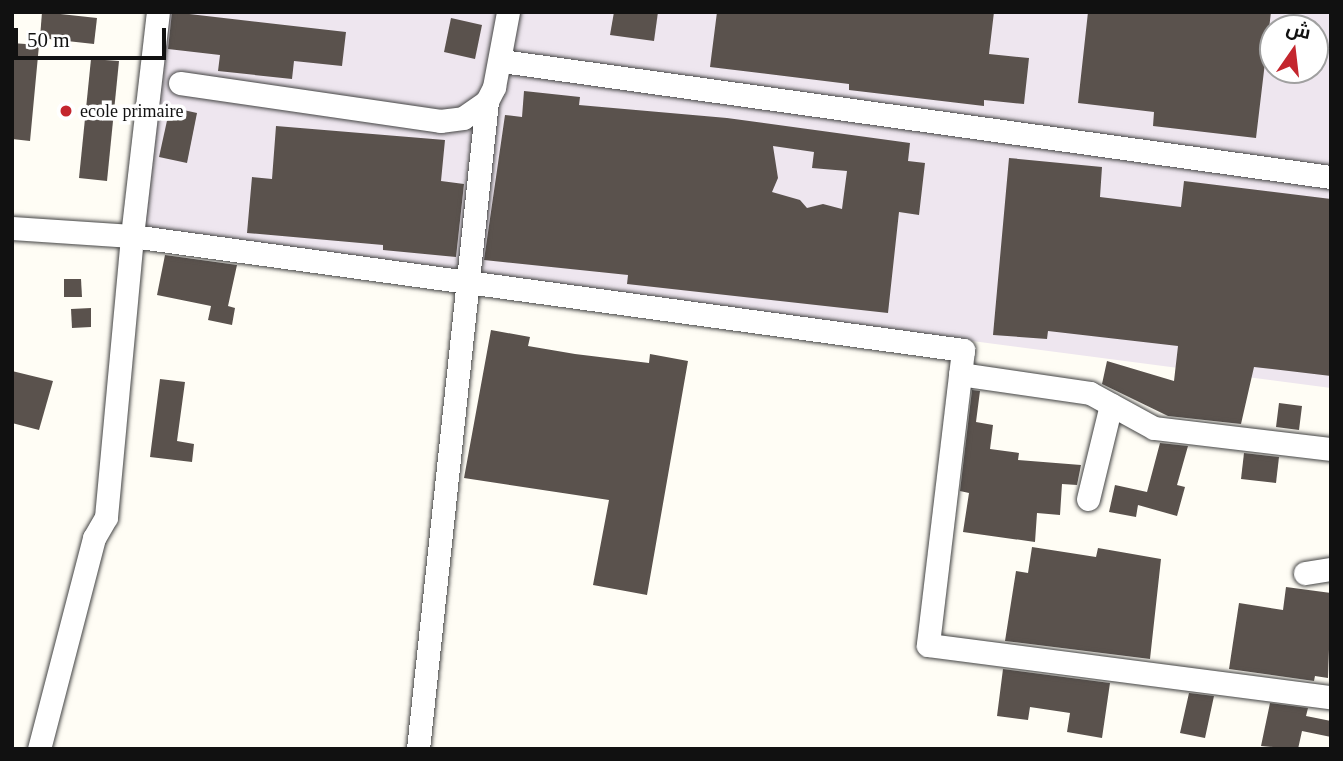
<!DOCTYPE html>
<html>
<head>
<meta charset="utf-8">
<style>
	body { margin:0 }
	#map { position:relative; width:1343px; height:761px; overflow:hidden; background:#fffdf5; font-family:"Times New Roman",Cairo,serif }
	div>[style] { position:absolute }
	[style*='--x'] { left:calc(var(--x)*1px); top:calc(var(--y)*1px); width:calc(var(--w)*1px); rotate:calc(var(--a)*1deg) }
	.industrial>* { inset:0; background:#eee6ef }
	.building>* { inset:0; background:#5a524d }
	.roads { filter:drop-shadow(0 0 2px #444) drop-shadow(0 0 2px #444) }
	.minor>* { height:23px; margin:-11.5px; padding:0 11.5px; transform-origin:11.5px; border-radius:11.5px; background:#fff }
	.dots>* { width:19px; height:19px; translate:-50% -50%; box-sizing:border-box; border:4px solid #fff; border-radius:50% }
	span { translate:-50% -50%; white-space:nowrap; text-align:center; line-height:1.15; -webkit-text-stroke:7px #fff; paint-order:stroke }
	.poi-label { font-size:18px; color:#111 }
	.left { translate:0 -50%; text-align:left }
	.frame { position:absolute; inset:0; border:14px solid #111; pointer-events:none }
	.north { position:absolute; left:1259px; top:14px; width:70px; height:70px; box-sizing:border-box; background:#fff; border:2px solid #a0a0a0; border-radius:50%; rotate:14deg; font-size:19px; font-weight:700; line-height:28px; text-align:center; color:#111 }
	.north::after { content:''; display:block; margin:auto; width:24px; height:32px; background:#c4262e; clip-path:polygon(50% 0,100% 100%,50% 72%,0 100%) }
	.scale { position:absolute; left:14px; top:28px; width:152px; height:32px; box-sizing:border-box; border:4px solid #111; border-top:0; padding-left:9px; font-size:21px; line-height:24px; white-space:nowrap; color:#111; -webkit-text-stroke:5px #fff; paint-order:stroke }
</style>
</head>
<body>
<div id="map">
	<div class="industrial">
		<div style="clip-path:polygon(evenodd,154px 12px,1331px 12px,1331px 388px,123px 230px,154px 12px,1273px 28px,1315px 28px,1315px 70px,1273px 70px,1273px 28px)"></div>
	</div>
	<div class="building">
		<div style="clip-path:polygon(42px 12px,97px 18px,94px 44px,40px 38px)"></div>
		<div style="clip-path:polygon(172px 12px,346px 32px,342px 66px,294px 61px,292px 79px,218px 71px,220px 55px,168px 49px)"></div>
		<div style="clip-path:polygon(614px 12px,658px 12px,654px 41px,610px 35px)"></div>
		<div style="clip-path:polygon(717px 12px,994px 12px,989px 54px,1029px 58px,1024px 104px,984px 100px,984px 106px,849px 90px,849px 84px,710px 67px)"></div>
		<div style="clip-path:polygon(1088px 12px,1271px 12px,1256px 138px,1153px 126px,1154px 112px,1078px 103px)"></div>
		<div style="clip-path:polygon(451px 18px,482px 25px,475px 59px,444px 52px)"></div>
		<div style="clip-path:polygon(12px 43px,39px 45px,30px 141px,12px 139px)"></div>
		<div style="clip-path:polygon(91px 59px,119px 61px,107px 181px,79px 178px)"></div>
		<div style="clip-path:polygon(evenodd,524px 91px,580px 97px,579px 105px,727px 118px,910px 143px,908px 161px,925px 163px,919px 215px,899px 212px,888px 313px,627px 284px,628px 275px,484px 260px,505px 115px,522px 117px,524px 91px,773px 146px,814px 152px,812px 168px,847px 171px,842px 209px,823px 204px,807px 208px,800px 200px,772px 192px,778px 178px,773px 146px)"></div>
		<div style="clip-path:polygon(170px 107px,197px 113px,187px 163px,159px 157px)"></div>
		<div style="clip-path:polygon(276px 126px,445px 140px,441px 181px,464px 184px,456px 257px,383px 250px,383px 245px,247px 233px,252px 177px,272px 179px)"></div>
		<div style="clip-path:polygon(1009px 158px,1102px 167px,1100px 197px,1181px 207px,1184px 181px,1331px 199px,1331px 376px,1254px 367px,1241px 424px,1168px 416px,1102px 384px,1107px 361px,1174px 381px,1178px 346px,1048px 331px,1047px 339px,993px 335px)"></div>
		<div style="clip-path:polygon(165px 255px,237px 265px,228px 306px,235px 308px,232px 325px,208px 320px,211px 306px,157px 295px)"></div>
		<div style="clip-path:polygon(64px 279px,81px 279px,82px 297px,64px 297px)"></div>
		<div style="clip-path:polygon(91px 308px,91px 327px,72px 328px,71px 309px)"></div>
		<div style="clip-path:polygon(491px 330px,530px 337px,528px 346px,575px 354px,649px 363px,650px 354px,688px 361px,647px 595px,593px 585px,609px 500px,464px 478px)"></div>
		<div style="clip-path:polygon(12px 371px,53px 381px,39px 430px,12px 423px)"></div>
		<div style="clip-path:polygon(160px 379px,185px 382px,177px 441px,194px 444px,192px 462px,150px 457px)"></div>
		<div style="clip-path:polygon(972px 390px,980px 391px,976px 422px,993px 425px,990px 449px,1019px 453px,1018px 460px,1081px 465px,1077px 485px,1062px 484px,1060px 515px,1037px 513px,1035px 542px,963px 532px,969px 493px,960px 491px)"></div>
		<div style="clip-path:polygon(1279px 403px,1302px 406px,1299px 430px,1276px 427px)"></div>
		<div style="clip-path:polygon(1160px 443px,1188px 446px,1177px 485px,1185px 487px,1177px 516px,1138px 505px,1136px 517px,1109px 512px,1115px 485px,1147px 492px)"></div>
		<div style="clip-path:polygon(1244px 453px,1279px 457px,1276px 483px,1241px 479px)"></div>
		<div style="clip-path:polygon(1032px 547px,1096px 557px,1098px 548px,1161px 559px,1150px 659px,1005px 641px,1016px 571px,1028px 573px)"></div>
		<div style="clip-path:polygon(1286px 587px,1331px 593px,1328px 678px,1315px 676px,1314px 681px,1229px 669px,1239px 603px,1283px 610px)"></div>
		<div style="clip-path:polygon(1003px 669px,1110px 683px,1102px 738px,1067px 732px,1070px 713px,1030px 707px,1028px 720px,997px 716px)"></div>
		<div style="clip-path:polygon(1165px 690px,1214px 696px,1205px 738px,1180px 733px,1189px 693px)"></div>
		<div style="clip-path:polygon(1270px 703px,1308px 708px,1306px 716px,1331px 721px,1331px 737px,1302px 731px,1298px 749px,1261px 746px)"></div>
	</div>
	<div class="roads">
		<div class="minor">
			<div style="--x:502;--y:61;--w:837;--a:7.97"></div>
			<div style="--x:180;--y:83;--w:263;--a:8.3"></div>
			<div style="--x:440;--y:121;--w:23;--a:-7"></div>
			<div style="--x:463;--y:118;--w:29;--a:-35"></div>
			<div style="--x:487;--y:101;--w:16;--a:-63"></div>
			<div style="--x:494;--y:87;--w:76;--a:-79.4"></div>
			<div style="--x:12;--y:228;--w:120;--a:3.8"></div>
			<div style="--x:132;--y:236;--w:226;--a:-83.4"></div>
			<div style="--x:960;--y:374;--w:131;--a:8.3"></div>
			<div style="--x:1090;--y:393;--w:73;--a:28.7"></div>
			<div style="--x:1154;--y:428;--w:178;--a:6.8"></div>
			<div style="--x:1088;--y:499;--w:97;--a:-76.3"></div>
			<div style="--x:1305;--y:573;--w:26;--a:-9"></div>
			<div style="--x:39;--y:749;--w:218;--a:-75.4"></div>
			<div style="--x:94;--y:538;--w:24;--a:-60"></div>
			<div style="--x:106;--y:517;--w:282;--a:-84.7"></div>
			<div style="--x:132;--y:236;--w:839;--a:7.81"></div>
			<div style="--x:963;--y:350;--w:297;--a:96.8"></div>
			<div style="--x:928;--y:645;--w:406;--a:7.4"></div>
			<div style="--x:418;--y:749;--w:652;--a:-83.92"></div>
		</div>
	</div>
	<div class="dots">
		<div style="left:66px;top:111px;background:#c4262e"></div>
	</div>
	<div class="poi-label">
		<span class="left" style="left:80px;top:111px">ecole primaire</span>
	</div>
	<div class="frame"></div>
	<div class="north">ش</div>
	<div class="scale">50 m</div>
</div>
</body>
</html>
